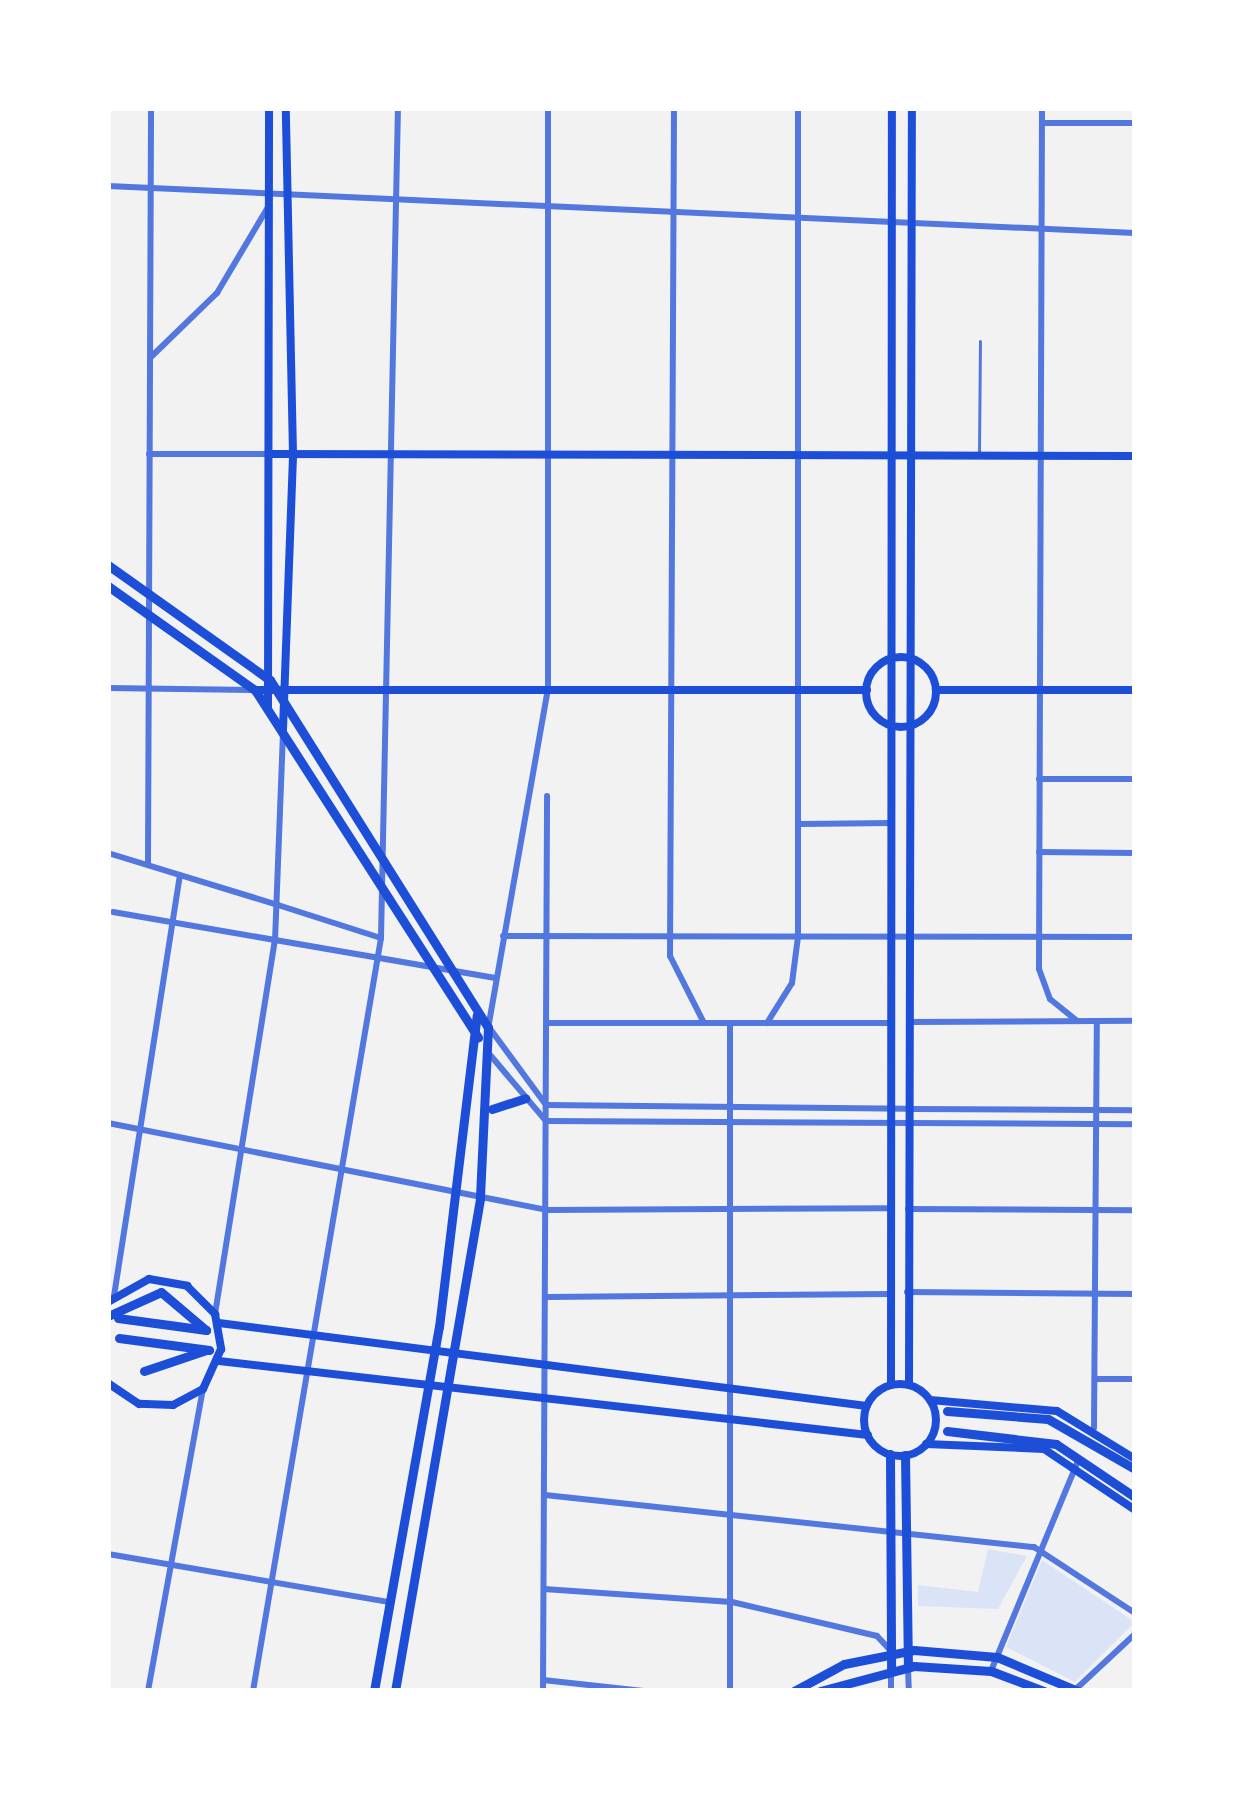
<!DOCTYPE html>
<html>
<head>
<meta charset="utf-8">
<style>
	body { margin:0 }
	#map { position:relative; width:1243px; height:1799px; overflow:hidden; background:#f2f2f2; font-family:Helvetica,sans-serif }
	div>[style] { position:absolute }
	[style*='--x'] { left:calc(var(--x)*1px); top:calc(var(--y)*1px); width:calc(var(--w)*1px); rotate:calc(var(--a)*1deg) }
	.green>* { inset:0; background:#dbe4f7 }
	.service>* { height:3px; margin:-1.5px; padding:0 1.5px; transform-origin:1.5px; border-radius:1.5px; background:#5277de }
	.minor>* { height:6px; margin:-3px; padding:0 3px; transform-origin:3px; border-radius:3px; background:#5277de }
	.tertiary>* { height:6px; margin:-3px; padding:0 3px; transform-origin:3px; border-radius:3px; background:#5277de }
	.secondary>* { height:8px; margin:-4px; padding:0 4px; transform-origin:4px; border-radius:4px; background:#1d4ed8 }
	.secondary>.ring { margin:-4px; padding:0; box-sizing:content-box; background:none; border:8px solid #1d4ed8; border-radius:50% }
	.primary>* { height:9px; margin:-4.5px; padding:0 4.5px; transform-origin:4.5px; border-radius:4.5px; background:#1d4ed8 }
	span { translate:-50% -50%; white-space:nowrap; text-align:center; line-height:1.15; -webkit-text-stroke:9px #fff; paint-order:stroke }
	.frame { position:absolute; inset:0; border:111px solid #fff; pointer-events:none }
</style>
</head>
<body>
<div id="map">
	<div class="green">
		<div style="clip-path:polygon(988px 1549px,1027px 1556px,998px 1609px,918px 1606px,918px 1585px,978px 1592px)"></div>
		<div style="clip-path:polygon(1042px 1560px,1135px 1622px,1075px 1682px,1006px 1647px)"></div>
	</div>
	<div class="service">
		<div style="--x:979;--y:453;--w:112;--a:-89.5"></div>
	</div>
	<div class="minor">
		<div style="--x:674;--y:108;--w:848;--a:90.27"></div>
		<div style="--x:670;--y:956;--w:75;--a:63.1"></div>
		<div style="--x:1042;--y:108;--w:861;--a:90.2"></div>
		<div style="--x:1039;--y:969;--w:32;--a:70"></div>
		<div style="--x:1050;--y:999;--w:35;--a:39"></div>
		<div style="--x:1043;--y:123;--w:92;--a:0"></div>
		<div style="--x:108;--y:186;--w:1028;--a:2.62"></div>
		<div style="--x:152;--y:356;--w:91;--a:-44.1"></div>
		<div style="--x:217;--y:293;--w:100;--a:-59.3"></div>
		<div style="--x:149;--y:454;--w:121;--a:0"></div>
		<div style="--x:108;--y:688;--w:144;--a:0.8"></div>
		<div style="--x:1039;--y:779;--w:96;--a:0"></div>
		<div style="--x:799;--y:824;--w:93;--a:-0.6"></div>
		<div style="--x:1039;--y:852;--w:96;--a:0.6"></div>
		<div style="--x:148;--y:864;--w:756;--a:-89.77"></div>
		<div style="--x:278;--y:905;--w:108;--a:17.8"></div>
		<div style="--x:113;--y:912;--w:388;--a:9.8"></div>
		<div style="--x:503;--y:936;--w:632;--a:0.09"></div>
		<div style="--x:911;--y:1022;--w:224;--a:-0.3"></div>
		<div style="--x:489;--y:1023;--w:339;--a:-80"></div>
		<div style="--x:548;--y:689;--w:581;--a:-90"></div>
		<div style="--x:547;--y:1023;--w:344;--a:0"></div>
		<div style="--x:767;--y:1023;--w:47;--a:-58"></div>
		<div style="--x:792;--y:983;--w:46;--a:-82.6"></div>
		<div style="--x:798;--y:937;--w:829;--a:-90"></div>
		<div style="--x:730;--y:1024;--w:667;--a:90"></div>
		<div style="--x:911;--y:1109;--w:224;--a:0.3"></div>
		<div style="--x:108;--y:1123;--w:447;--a:11.2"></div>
		<div style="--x:546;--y:1210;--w:345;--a:-0.3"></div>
		<div style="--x:909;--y:1123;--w:226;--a:0.3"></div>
		<div style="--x:908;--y:1209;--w:227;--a:0.3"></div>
		<div style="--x:907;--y:1292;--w:228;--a:0.5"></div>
		<div style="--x:114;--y:1296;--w:426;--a:-81.1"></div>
		<div style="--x:547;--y:1297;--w:344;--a:-0.5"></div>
		<div style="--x:1096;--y:1379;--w:39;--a:0"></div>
		<div style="--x:1094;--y:1428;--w:407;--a:-89.6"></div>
		<div style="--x:545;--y:1495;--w:492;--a:6.1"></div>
		<div style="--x:1034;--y:1547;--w:121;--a:33.2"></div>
		<div style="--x:108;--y:1554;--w:284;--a:9.7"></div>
		<div style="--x:544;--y:1589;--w:188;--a:4"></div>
		<div style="--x:732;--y:1602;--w:149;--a:13.2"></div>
		<div style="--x:877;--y:1636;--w:18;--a:47"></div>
		<div style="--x:908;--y:1667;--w:24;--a:88"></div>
		<div style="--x:991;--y:1671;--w:225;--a:-67.5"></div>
		<div style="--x:891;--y:1672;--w:19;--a:90"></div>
		<div style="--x:543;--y:1680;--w:101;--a:6.3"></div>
		<div style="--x:1076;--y:1689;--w:81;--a:-43"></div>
		<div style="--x:148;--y:1691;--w:307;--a:-79.7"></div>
		<div style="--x:253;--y:1691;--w:764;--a:-80.35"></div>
		<div style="--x:381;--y:938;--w:830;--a:-88.83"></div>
		<div style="--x:543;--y:1691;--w:895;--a:-89.74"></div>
	</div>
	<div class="tertiary">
		<div style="--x:108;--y:853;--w:178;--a:17"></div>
		<div style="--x:491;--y:1030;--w:93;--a:53.7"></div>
		<div style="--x:546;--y:1105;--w:362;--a:0.6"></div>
		<div style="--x:491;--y:1056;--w:85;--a:49.8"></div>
		<div style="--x:546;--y:1121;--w:363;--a:0.3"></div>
		<div style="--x:215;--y:1314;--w:378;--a:-80.9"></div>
		<div style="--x:275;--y:941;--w:208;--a:-87.8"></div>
	</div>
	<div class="secondary">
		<div style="--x:270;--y:454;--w:865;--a:0.13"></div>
		<div class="ring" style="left:866px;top:657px;width:62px;height:62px"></div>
		<div style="--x:255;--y:690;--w:612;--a:0"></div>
		<div style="--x:936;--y:690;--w:199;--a:0"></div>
		<div style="--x:268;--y:707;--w:599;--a:-89.9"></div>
		<div style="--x:283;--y:729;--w:275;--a:-87.9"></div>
		<div style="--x:293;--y:454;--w:346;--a:-91.2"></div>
		<div style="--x:108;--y:1302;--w:47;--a:-29.3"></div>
		<div style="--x:149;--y:1279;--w:39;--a:10"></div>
		<div style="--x:187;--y:1286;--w:40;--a:45"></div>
		<div style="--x:215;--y:1314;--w:36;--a:80"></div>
		<div style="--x:221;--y:1349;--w:44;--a:114.2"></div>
		<div style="--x:203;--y:1389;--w:34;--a:152"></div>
		<div style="--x:173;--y:1405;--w:34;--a:-178"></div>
		<div style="--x:139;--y:1404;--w:37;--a:-146"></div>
		<div style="--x:219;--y:1323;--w:653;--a:7.3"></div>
		<div style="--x:219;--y:1361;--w:653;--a:6.5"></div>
		<div class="ring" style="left:864px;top:1384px;width:64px;height:64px"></div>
		<div style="--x:891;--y:1385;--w:1277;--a:-89.96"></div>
		<div style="--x:909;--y:1385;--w:1277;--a:-89.87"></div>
		<div style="--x:930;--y:1400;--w:127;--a:5"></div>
		<div style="--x:1057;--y:1411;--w:92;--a:31.6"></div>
		<div style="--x:926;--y:1444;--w:118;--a:2.4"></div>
		<div style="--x:1044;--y:1449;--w:110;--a:33.8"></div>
	</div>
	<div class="primary">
		<div style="--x:108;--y:565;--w:199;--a:35.4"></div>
		<div style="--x:270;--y:680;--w:410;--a:57.9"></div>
		<div style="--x:488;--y:1027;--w:172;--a:92.7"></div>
		<div style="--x:480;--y:1199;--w:499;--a:99.8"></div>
		<div style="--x:108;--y:586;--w:180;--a:35.3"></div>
		<div style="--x:255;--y:690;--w:413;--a:57.3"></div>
		<div style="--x:492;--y:1109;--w:35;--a:-18"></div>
		<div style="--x:108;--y:1316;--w:58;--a:-24.4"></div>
		<div style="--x:161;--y:1292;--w:59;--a:40.2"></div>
		<div style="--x:118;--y:1318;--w:89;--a:7.8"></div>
		<div style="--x:119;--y:1338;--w:91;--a:7.6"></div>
		<div style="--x:144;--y:1371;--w:65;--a:-18.7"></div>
		<div style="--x:947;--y:1411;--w:101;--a:4.5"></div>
		<div style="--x:1048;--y:1419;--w:100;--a:29.9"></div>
		<div style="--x:947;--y:1431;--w:110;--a:6.8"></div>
		<div style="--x:1056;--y:1444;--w:95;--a:33.9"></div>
		<div style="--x:890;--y:1454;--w:215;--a:89.7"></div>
		<div style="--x:905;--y:1455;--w:212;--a:89.2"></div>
		<div style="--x:374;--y:1691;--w:370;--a:-79.9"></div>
		<div style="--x:439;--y:1327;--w:314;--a:-83.1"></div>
		<div style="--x:794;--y:1691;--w:57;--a:-28.4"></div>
		<div style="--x:844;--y:1664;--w:71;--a:-11.3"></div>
		<div style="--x:914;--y:1650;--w:83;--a:4.8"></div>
		<div style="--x:997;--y:1657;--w:88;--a:22.8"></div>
		<div style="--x:820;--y:1691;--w:97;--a:-14.9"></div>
		<div style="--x:914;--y:1666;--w:77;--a:3.7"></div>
		<div style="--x:991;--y:1671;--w:57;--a:20.7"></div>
	</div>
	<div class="frame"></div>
</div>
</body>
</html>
